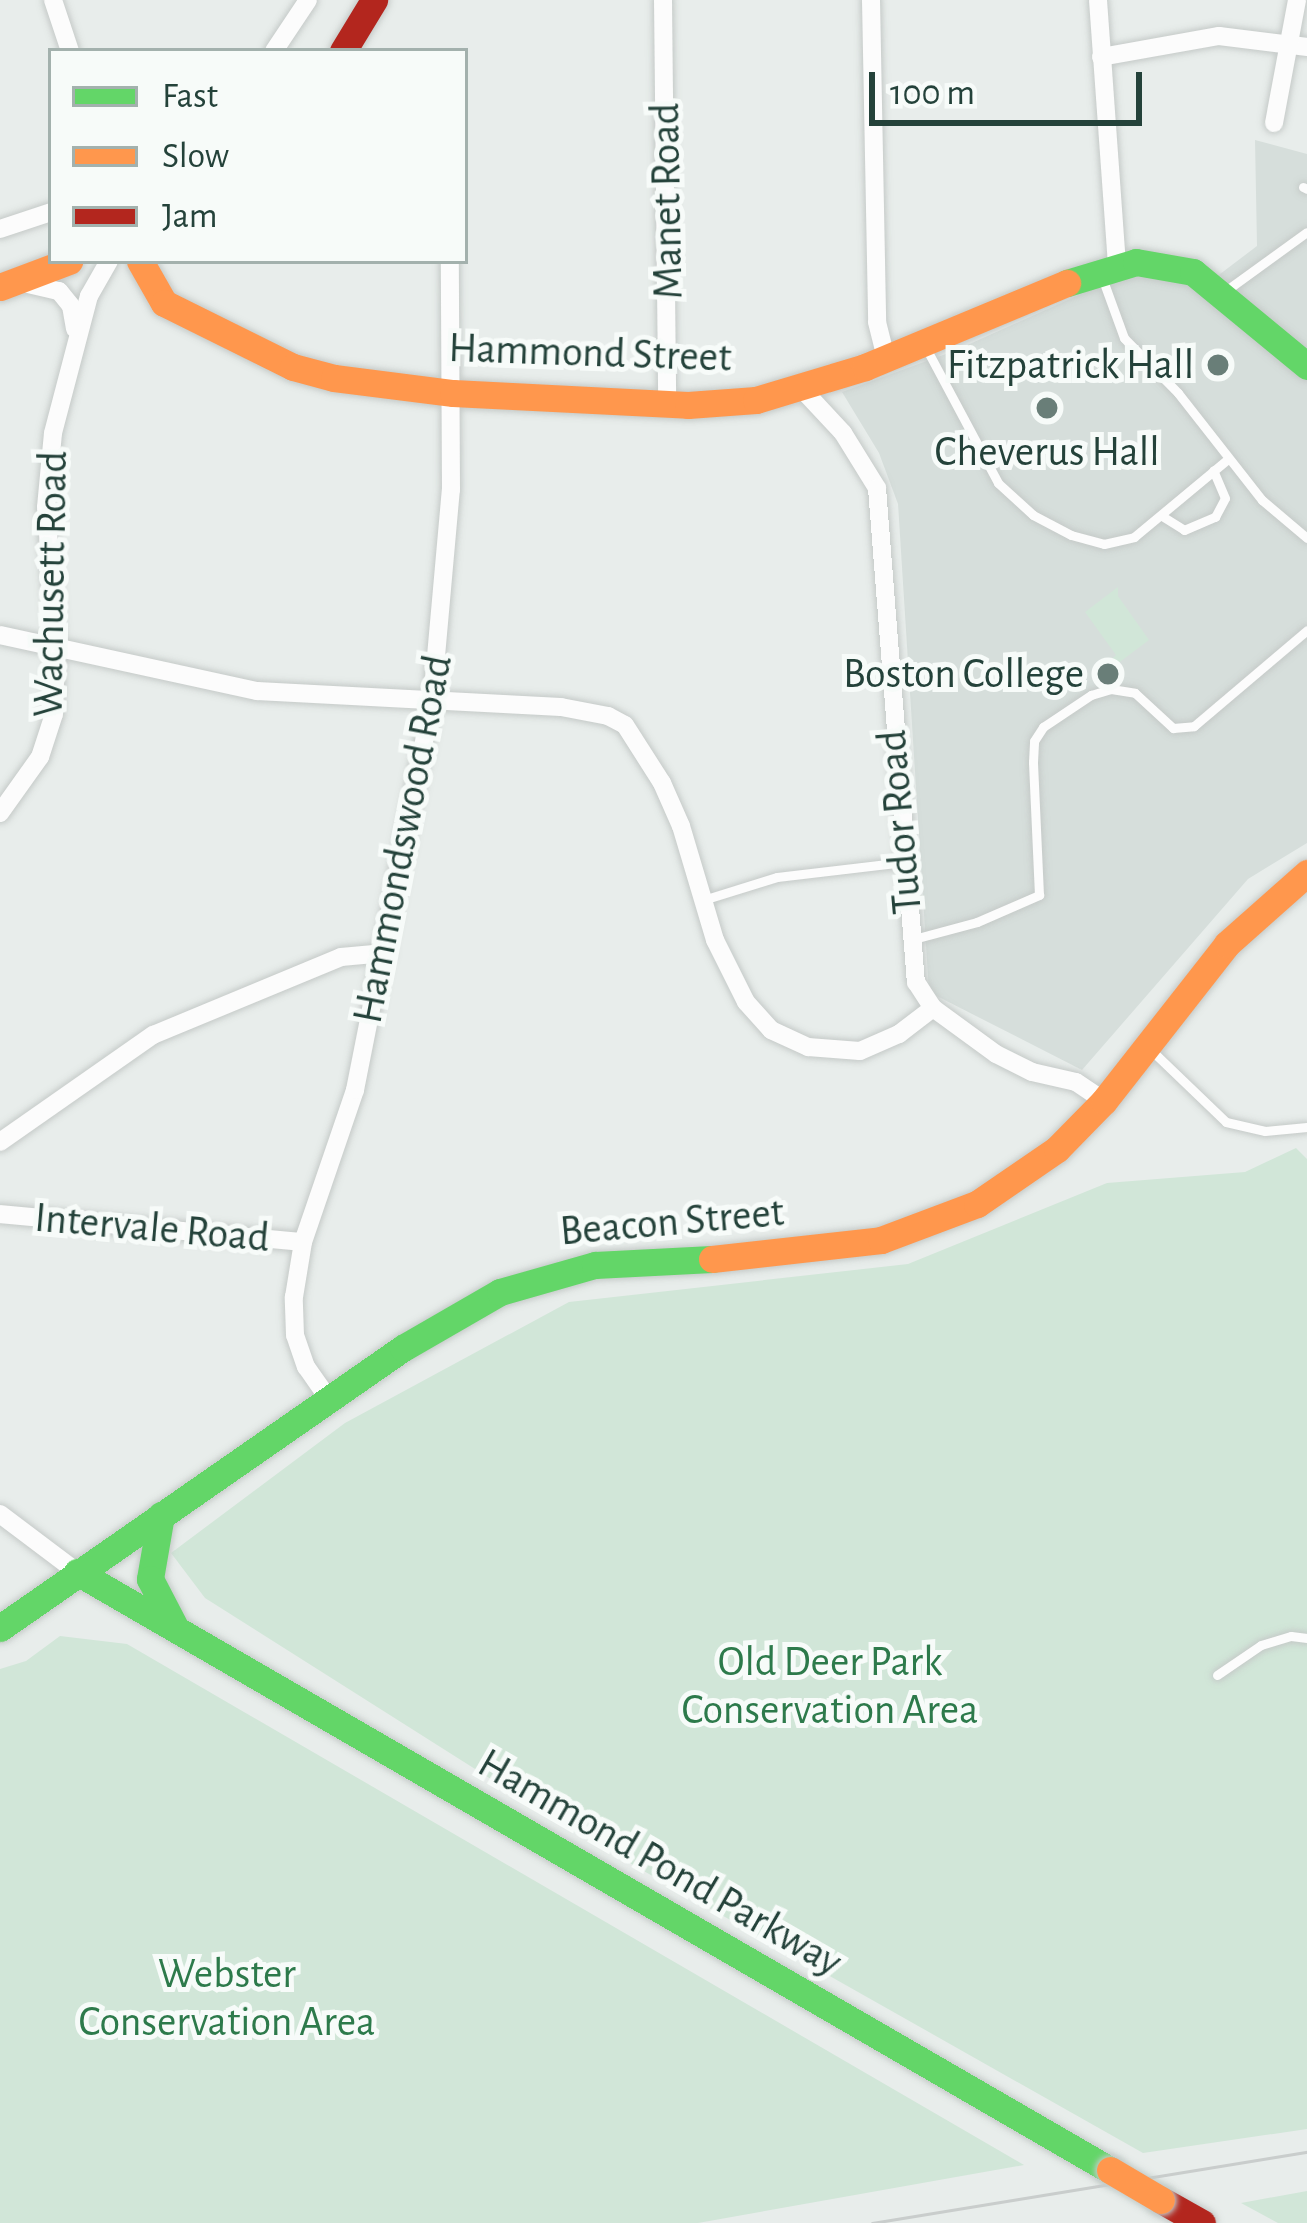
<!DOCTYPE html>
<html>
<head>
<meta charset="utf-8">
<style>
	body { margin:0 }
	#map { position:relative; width:1307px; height:2223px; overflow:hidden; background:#e8edeb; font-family:"Alegreya Sans",sans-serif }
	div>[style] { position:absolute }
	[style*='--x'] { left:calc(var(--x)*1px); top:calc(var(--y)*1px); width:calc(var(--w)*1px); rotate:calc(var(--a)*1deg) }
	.built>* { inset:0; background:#d6dedb }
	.green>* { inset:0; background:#d1e6d8 }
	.roads { filter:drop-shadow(0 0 3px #c5cac8) drop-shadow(0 0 3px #c5cac8) }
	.lane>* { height:9px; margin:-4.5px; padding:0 4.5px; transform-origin:4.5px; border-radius:4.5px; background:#fcfcfc }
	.street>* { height:18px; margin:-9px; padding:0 9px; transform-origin:9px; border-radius:9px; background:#fcfcfc }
	.fast>* { height:27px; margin:-13.5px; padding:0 13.5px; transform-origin:13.5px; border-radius:13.5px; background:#63d668 }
	.slow>* { height:27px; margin:-13.5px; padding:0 13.5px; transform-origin:13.5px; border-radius:13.5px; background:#ff974d }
	.jam>* { height:27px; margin:-13.5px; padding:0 13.5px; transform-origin:13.5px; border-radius:13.5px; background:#b3261e }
	.tram>* { height:3px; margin:-1.5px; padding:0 1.5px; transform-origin:1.5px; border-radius:1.5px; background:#c9cdcc }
	.bridges { filter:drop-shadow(0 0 3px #c3ccc9) drop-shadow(0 0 3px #c3ccc9) }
	.slow-bridge>* { height:27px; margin:-13.5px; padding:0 13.5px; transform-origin:13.5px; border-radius:13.5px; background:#ff974d }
	.dots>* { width:33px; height:33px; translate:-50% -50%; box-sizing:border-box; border:6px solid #f7fbf9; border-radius:50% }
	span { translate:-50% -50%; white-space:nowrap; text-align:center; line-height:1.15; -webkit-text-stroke:10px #f7fbf9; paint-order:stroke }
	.street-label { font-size:42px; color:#24423a }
	.poi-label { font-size:42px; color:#24423a }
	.right { translate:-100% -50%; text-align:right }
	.park-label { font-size:42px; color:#2d7a4b }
	.legend { position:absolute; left:48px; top:48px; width:420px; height:216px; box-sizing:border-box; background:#f7fbf9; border:3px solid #a3b1ad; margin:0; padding:15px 21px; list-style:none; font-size:36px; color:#24423a }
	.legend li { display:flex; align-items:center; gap:24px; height:60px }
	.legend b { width:60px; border:3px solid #a3b1ad }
	.scale { position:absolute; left:869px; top:72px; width:273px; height:54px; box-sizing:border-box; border:6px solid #24423a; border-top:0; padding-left:15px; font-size:36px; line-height:42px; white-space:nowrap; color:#24423a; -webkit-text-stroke:9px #f7fbf9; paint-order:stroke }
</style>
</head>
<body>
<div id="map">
	<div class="built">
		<div style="clip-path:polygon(1255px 140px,1307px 154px,1307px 843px,1248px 879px,1082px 1070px,929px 992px,898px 504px,879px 453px,842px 392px,954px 351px,1119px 277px,1162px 272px,1199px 290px,1257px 246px)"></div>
	</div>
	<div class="green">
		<div style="clip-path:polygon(1118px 587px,1118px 596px,1149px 640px,1117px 664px,1112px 659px,1116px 655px,1085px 612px)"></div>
		<div style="clip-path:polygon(1296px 1148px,1307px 1159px,1307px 2129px,1143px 2153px,573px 1831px,205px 1598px,171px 1553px,345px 1423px,569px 1302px,908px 1264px,1107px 1183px,1245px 1172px)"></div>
		<div style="clip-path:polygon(60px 1636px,127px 1644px,1024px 2165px,698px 2223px,0 2223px,0 1669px,26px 1661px)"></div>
		<div style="clip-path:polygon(1307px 2191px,1307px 2223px,1278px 2223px,1241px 2203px)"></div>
	</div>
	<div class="roads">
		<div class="lane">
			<div style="--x:1303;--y:187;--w:4;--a:27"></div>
			<div style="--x:1100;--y:272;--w:70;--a:70"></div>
			<div style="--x:1124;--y:338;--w:77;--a:45.5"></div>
			<div style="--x:1178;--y:393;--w:136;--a:51.9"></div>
			<div style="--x:1262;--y:500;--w:59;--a:40.2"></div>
			<div style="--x:1224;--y:292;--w:102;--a:-35.9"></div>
			<div style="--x:926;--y:348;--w:153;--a:61.9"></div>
			<div style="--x:998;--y:483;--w:47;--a:42.4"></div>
			<div style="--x:1033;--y:515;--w:43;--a:27.8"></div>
			<div style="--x:1071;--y:535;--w:34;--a:15"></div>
			<div style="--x:1104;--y:544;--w:31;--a:-13"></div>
			<div style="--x:1134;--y:537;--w:122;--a:-39.7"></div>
			<div style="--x:1162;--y:516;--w:26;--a:32"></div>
			<div style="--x:1184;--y:530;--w:34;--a:-23"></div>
			<div style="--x:1215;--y:517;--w:21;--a:-62"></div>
			<div style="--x:1225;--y:498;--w:30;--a:-113"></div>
			<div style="--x:703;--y:900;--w:77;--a:-17.3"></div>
			<div style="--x:777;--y:877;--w:128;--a:-6.7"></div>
			<div style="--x:910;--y:940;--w:69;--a:-15"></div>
			<div style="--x:977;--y:922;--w:68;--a:-23.5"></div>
			<div style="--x:1039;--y:895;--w:133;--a:-92.6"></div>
			<div style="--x:1033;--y:762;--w:21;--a:-87"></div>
			<div style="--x:1034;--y:741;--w:17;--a:-57"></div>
			<div style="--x:1043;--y:727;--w:58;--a:-33.7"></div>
			<div style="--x:1091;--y:695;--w:21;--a:-17"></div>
			<div style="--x:1111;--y:689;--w:24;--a:9"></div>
			<div style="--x:1135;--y:693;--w:52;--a:42.6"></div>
			<div style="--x:1173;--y:728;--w:21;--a:-5"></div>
			<div style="--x:1194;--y:726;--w:148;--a:-40.3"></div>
			<div style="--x:1150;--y:1049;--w:105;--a:43.8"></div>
			<div style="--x:1226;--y:1122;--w:40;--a:13"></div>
			<div style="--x:1265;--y:1131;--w:42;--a:-5.4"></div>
			<div style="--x:1217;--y:1675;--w:53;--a:-34.3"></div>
			<div style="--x:1261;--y:1645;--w:31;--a:-17"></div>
			<div style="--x:1291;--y:1636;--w:16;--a:7"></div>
		</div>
		<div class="street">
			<div style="--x:53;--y:0;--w:54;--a:71.6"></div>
			<div style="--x:663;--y:0;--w:402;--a:89.4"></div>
			<div style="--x:871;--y:0;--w:322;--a:88.9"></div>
			<div style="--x:877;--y:322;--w:37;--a:76"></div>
			<div style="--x:1098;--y:0;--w:265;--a:85.9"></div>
			<div style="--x:274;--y:51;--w:61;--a:-56.3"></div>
			<div style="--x:1101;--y:57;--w:120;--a:-10.1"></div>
			<div style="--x:1219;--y:36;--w:89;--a:7.1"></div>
			<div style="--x:1274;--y:123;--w:125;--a:-79.4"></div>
			<div style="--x:0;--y:229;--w:54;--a:-18.4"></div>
			<div style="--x:28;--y:284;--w:32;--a:13"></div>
			<div style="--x:59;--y:291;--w:19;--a:51"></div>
			<div style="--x:71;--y:306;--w:23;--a:80"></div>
			<div style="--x:802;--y:389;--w:60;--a:47"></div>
			<div style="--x:843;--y:433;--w:65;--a:58.3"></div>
			<div style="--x:877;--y:488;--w:496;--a:85.5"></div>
			<div style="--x:916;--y:982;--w:31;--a:57"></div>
			<div style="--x:933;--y:1008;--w:78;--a:36.1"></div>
			<div style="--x:996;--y:1054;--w:40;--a:26.6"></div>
			<div style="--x:1032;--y:1072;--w:45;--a:12.8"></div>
			<div style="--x:1076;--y:1082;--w:34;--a:34"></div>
			<div style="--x:0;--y:635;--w:263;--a:12.3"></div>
			<div style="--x:257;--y:691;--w:304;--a:3"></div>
			<div style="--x:561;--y:707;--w:48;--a:10.8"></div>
			<div style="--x:608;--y:716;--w:19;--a:28"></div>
			<div style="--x:625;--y:725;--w:69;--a:57.5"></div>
			<div style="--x:662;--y:783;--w:47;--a:66.2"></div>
			<div style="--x:681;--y:826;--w:119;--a:73.4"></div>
			<div style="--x:715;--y:940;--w:69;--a:63.4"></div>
			<div style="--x:746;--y:1002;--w:38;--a:48"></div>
			<div style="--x:771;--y:1030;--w:41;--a:24.7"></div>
			<div style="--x:808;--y:1047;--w:52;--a:4.4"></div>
			<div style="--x:860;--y:1051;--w:43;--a:-23.6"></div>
			<div style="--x:899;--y:1034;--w:43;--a:-37.4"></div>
			<div style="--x:0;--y:813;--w:69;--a:-54.5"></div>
			<div style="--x:40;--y:757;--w:45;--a:-72"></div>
			<div style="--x:54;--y:714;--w:69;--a:-88.3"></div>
			<div style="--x:56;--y:645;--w:138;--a:-94.1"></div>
			<div style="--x:46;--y:507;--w:74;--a:-84.6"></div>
			<div style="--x:53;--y:433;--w:142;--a:-75.3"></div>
			<div style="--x:89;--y:296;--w:40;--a:-60.3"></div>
			<div style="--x:0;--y:1142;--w:187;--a:-35"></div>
			<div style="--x:153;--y:1035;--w:204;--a:-22.5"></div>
			<div style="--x:341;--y:957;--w:44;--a:-5.2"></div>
			<div style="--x:0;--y:1214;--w:304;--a:5.3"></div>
			<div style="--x:328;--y:1398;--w:38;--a:-125"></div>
			<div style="--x:306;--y:1367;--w:34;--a:-109"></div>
			<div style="--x:295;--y:1335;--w:38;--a:-92"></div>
			<div style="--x:294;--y:1297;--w:56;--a:-80.7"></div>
			<div style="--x:303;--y:1242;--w:161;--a:-71.1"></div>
			<div style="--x:355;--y:1090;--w:397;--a:-78.8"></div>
			<div style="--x:432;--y:701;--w:212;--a:-84.9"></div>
			<div style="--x:451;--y:490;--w:229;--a:-90.3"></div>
			<div style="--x:0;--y:1514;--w:96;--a:37"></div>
		</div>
		<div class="fast">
			<div style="--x:1067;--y:283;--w:72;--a:-16.9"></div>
			<div style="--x:1136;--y:262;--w:58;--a:10"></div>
			<div style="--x:1193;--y:272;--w:148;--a:39.5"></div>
			<div style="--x:161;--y:1515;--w:65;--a:99.8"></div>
			<div style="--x:150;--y:1579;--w:56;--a:62.5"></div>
			<div style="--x:77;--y:1572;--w:1194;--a:30.07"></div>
			<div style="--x:0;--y:1628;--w:491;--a:-34.8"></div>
			<div style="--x:403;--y:1348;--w:112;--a:-30"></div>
			<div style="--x:500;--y:1292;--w:99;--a:-15.9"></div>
			<div style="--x:595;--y:1265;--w:117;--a:-2.9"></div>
		</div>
		<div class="slow">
			<div style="--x:140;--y:261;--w:48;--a:60.3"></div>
			<div style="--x:164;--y:303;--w:144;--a:26.4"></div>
			<div style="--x:293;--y:367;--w:42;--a:15"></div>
			<div style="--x:334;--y:378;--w:120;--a:7.2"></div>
			<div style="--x:453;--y:393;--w:235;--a:2.9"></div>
			<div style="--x:688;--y:405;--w:68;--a:-4.2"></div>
			<div style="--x:756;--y:400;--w:114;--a:-16.8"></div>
			<div style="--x:865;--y:367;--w:219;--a:-22.6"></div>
			<div style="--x:0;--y:287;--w:74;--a:-20.6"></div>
			<div style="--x:712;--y:1259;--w:170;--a:-6.4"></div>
			<div style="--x:881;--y:1240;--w:103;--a:-20.6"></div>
			<div style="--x:977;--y:1204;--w:97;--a:-34.5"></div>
			<div style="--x:1057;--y:1149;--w:67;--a:-45.6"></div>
			<div style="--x:1104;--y:1101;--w:199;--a:-51.9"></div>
			<div style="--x:1227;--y:944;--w:107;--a:-41.6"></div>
		</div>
		<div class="jam">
			<div style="--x:343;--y:51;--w:60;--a:-58.7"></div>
			<div style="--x:1161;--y:2200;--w:47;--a:29.3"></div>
		</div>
	</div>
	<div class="tram">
		<div style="--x:872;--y:2223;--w:441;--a:-9.3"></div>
	</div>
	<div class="bridges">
		<div class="slow-bridge">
			<div style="--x:1110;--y:2170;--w:59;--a:30.5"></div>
		</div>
	</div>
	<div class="dots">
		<div style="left:1218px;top:365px;background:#697e78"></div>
		<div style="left:1047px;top:408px;background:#697e78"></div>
		<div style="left:1108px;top:674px;background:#697e78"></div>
	</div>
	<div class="street-label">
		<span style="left:667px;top:201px;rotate:-91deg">Manet Road</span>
		<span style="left:590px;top:353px;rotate:2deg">Hammond Street</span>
		<span style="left:51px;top:584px;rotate:-89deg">Wachusett Road</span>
		<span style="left:900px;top:822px;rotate:-95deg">Tudor Road</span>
		<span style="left:403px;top:839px;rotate:-79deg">Hammondswood Road</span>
		<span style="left:672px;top:1222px;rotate:-5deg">Beacon Street</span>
		<span style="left:152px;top:1228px;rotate:5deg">Intervale Road</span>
		<span style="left:660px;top:1863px;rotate:30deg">Hammond Pond Parkway</span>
	</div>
	<div class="poi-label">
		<span class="right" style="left:1194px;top:365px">Fitzpatrick Hall</span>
		<span style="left:1047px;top:452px">Cheverus Hall</span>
		<span class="right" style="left:1084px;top:674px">Boston College</span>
	</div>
	<div class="park-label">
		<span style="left:830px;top:1686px">Old Deer Park<br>Conservation Area</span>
		<span style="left:227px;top:1998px">Webster<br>Conservation Area</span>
	</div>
	<ul class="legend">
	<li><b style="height:15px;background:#63d668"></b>Fast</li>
	<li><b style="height:15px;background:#ff974d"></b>Slow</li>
	<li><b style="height:15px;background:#b3261e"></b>Jam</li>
	</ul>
	<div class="scale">100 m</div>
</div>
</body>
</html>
